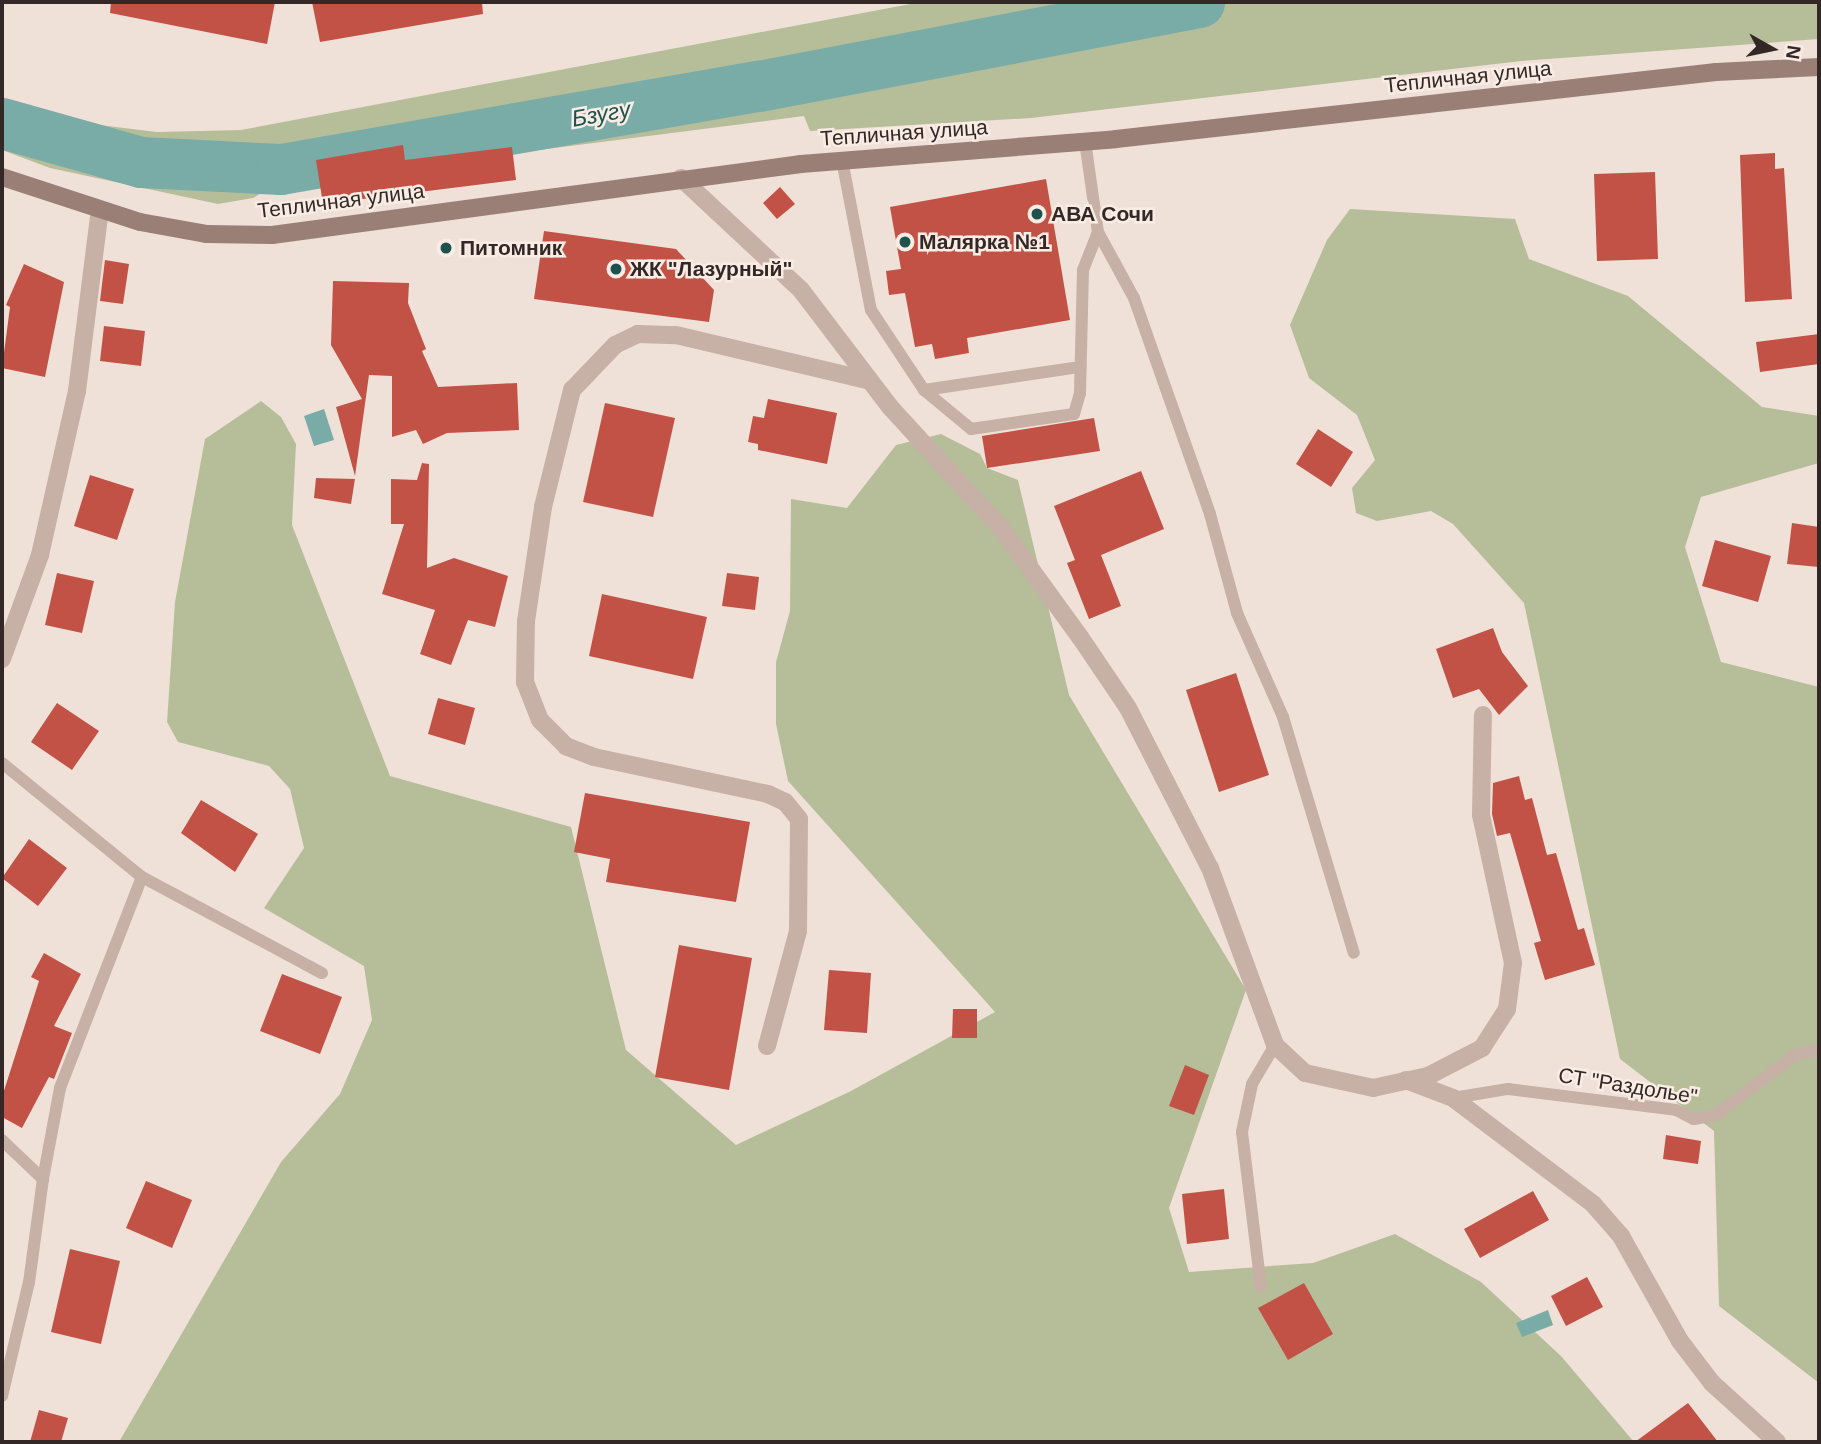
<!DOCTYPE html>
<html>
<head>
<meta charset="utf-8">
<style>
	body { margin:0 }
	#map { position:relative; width:1821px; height:1444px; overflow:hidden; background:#f0e1d8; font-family:Helvetica,sans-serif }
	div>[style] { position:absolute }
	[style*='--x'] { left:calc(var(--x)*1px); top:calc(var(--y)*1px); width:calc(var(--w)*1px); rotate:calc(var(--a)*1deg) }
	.green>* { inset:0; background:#b6be99 }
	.water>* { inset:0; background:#79aba7 }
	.river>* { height:51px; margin:-25.5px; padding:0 25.5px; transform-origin:25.5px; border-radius:25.5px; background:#79aba7 }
	.building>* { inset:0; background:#c15245 }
	.lane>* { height:12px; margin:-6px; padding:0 6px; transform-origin:6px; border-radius:6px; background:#c7b0a5 }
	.street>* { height:18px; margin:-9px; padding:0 9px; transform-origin:9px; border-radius:9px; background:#c7b0a5 }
	.secondary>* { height:18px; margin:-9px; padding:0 9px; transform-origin:9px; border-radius:9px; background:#9a7f77 }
	.dots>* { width:19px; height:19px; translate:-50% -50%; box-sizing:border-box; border:4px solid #f8ece4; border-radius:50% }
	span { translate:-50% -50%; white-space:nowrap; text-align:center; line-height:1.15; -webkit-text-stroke:5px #f8ece4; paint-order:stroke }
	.street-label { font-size:21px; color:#332826 }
	.poi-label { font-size:21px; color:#332826; font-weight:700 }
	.left { translate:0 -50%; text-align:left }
	.water-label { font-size:23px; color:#1e524f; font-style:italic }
	.frame { position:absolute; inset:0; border:4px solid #332826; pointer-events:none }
	.north { position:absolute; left:1737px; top:14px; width:70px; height:70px; -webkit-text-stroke:5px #f8ece4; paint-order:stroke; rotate:99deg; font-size:19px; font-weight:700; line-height:28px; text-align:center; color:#332826 }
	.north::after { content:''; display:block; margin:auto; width:24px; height:32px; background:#332826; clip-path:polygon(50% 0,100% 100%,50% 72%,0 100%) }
</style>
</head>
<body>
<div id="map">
	<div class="green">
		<div style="clip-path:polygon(921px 2px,1819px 2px,1819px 39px,1521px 61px,1031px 118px,810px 131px,804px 116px,531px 151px,422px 141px,293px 174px,253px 198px,218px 204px,50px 168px,2px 150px,2px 97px,50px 119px,157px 132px,241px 130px)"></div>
		<div style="clip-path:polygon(1350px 209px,1515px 219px,1529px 259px,1628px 296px,1762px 407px,1819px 416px,1819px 463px,1701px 497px,1685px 547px,1721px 662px,1819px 687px,1819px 1383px,1719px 1306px,1714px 1131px,1620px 1059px,1524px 603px,1453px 524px,1431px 511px,1377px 521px,1356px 513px,1352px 488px,1375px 460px,1357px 415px,1309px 378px,1290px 325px,1327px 240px)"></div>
		<div style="clip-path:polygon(261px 401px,281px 417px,296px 444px,292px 525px,390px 776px,571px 827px,626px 1050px,736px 1145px,851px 1091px,995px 1012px,788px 781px,776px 724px,776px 662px,790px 611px,791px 499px,847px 508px,896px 445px,941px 434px,980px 454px,987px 468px,1018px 480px,1069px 695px,1246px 990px,1169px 1208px,1189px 1272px,1313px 1263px,1395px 1234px,1481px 1282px,1561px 1356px,1634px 1442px,119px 1442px,281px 1162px,340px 1094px,372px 1020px,364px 966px,264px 908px,304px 848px,290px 789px,269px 766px,178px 742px,167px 722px,175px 602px,205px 439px)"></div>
	</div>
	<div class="water">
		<div style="clip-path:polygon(324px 409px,334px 440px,314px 446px,304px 416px)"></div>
		<div style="clip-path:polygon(1548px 1310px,1553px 1325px,1522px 1337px,1516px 1323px)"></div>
	</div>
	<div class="river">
		<div style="--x:2;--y:123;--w:144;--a:15.7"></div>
		<div style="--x:141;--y:162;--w:140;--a:2.9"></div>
		<div style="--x:281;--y:169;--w:485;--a:-9.9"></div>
		<div style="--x:759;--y:86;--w:448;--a:-10.8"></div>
	</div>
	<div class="building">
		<div style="clip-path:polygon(111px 2px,275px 2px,267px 44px,110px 13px)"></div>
		<div style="clip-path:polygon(312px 2px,482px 2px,483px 14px,320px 42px)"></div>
		<div style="clip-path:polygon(403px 145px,405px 160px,512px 147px,516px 180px,323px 204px,316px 160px)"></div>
		<div style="clip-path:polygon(1775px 153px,1775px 169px,1784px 168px,1792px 299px,1745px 302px,1740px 155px)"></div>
		<div style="clip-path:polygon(1655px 172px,1658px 259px,1597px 261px,1594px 174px)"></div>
		<div style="clip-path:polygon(1046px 179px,1070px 320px,967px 338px,969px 353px,935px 359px,932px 344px,915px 347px,905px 293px,889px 295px,886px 271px,901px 269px,890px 207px)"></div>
		<div style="clip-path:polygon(780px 187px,795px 204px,777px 219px,763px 203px)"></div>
		<div style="clip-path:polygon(544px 231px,676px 249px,714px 290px,709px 322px,534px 299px)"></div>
		<div style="clip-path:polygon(105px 260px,129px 264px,123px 304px,100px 301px)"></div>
		<div style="clip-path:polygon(24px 264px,64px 282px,45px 377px,2px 368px,10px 307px,6px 305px)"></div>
		<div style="clip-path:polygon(333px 281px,409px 283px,408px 303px,426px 349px,422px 351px,438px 387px,517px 383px,519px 430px,447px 433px,423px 444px,416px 430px,392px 437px,392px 376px,369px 375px,355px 476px,336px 407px,362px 399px,331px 345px)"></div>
		<div style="clip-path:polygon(104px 326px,145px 331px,141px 366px,100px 361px)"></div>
		<div style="clip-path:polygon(1819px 334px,1819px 364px,1760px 372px,1756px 342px)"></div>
		<div style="clip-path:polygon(768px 399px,837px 413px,827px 464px,758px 450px,758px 444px,748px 442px,753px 416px,764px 418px)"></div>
		<div style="clip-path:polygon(605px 403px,675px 418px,653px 517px,583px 502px)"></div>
		<div style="clip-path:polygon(1094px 418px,1100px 451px,987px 468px,982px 436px)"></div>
		<div style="clip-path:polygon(1318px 429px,1353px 452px,1331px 487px,1296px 464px)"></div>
		<div style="clip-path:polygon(422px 463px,429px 464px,427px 568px,454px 558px,508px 576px,495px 627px,468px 620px,451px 665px,420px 654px,435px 610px,382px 594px,404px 524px,391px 524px,391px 479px,417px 480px)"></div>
		<div style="clip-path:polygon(1141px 471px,1164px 529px,1101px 555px,1121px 606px,1089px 619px,1067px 563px,1075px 560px,1054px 506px)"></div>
		<div style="clip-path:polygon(90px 475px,134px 489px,117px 540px,74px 526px)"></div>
		<div style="clip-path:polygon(316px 478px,355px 479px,351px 504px,314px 498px)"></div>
		<div style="clip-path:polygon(1792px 523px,1819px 527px,1819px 567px,1787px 564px)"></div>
		<div style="clip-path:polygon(1715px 540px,1771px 556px,1758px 602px,1702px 586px)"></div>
		<div style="clip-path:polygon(57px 573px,94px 581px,82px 633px,45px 625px)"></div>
		<div style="clip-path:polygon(727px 573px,759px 577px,755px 610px,722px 606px)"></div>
		<div style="clip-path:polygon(602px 594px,707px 617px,693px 679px,589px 656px)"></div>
		<div style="clip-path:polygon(1493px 628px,1502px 652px,1528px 686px,1499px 715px,1479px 689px,1453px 698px,1436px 649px)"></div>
		<div style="clip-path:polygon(1236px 673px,1269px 775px,1219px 792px,1186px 690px)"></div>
		<div style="clip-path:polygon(438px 698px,475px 708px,465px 745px,428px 734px)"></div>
		<div style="clip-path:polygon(57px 703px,99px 731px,72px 770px,31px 742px)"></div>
		<div style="clip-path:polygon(1519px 776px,1525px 800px,1532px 798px,1547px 855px,1556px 853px,1578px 930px,1584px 928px,1595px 965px,1545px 980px,1534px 943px,1541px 941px,1510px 833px,1497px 836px,1492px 814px,1493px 783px)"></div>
		<div style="clip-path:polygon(585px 793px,750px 822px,736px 902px,606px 882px,610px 859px,574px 852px)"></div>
		<div style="clip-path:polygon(201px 800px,258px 834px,235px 872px,181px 833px)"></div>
		<div style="clip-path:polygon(29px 839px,67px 868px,38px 906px,2px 878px)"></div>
		<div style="clip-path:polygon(679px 945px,752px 958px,729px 1090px,655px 1077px)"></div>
		<div style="clip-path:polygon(44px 953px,81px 974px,54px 1026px,72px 1033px,54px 1079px,49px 1077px,22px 1128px,2px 1117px,2px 1097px,39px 981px,31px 977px)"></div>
		<div style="clip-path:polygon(829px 970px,871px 973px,867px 1033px,824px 1030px)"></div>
		<div style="clip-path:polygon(282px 974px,342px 997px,320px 1054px,260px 1031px)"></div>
		<div style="clip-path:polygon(953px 1009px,977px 1009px,977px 1038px,952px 1038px)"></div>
		<div style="clip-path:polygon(1185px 1065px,1209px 1075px,1194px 1115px,1169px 1106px)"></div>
		<div style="clip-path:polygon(1666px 1135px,1701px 1141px,1698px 1164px,1663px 1159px)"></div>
		<div style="clip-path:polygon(146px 1181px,192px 1200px,172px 1248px,126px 1228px)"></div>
		<div style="clip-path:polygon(1224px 1189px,1229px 1239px,1187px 1244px,1182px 1194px)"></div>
		<div style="clip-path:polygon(1533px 1191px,1549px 1220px,1480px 1258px,1464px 1229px)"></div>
		<div style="clip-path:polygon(70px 1249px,120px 1261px,101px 1344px,51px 1332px)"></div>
		<div style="clip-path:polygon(1587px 1277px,1603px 1307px,1566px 1326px,1551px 1296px)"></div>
		<div style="clip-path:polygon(1304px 1283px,1333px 1334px,1288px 1360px,1258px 1308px)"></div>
		<div style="clip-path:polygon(1688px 1403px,1718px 1442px,1635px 1442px)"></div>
		<div style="clip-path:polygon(39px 1410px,68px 1418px,61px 1442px,30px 1442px)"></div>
	</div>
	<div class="lane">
		<div style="--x:1085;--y:141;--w:92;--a:81.9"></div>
		<div style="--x:1098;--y:232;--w:75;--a:61.4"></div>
		<div style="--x:1134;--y:298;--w:229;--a:70.6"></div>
		<div style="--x:1210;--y:514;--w:103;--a:74.7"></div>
		<div style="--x:1237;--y:613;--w:114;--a:66.1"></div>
		<div style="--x:1283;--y:717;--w:246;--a:73.3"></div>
		<div style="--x:842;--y:160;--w:153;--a:79.1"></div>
		<div style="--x:871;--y:310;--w:96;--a:56.5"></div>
		<div style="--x:924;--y:390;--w:61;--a:39.7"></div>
		<div style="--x:971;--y:429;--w:104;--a:-8.3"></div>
		<div style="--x:1074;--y:414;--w:22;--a:-74"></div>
		<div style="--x:1080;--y:393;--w:123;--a:-88.6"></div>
		<div style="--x:1083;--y:270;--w:41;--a:-68.5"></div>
		<div style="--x:924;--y:390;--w:158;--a:-8.4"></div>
		<div style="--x:2;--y:763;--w:181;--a:39.2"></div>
		<div style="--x:142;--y:877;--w:204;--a:28.1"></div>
		<div style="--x:1453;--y:1098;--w:56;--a:-9.3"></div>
		<div style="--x:1508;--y:1089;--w:169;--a:7.1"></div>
		<div style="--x:1676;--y:1110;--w:20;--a:27"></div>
		<div style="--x:1694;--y:1119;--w:22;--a:-10"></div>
		<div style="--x:1716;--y:1115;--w:99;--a:-37.2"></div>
		<div style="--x:1795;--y:1055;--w:25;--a:-12"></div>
		<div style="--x:2;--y:1140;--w:57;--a:43.6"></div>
		<div style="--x:43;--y:1179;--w:104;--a:97.7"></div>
		<div style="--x:29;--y:1282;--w:117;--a:103.3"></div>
		<div style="--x:43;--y:1179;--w:93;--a:-79.4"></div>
		<div style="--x:60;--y:1088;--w:226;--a:-68.8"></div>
		<div style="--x:1261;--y:1287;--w:156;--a:-97"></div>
		<div style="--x:1242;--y:1132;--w:49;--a:-78.2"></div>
		<div style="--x:1252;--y:1084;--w:45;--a:-59.5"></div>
	</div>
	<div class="street">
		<div style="--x:681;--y:178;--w:164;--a:43"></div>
		<div style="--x:801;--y:290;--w:148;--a:52.7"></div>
		<div style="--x:891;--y:408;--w:163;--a:47.5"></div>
		<div style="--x:1001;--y:528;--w:135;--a:54.1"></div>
		<div style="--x:1080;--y:637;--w:86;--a:55.9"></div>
		<div style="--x:1128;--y:708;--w:180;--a:62.9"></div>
		<div style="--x:1210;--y:868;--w:189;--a:69.8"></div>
		<div style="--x:1275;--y:1045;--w:41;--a:43"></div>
		<div style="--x:1305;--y:1073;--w:70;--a:12.4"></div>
		<div style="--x:1373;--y:1088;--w:56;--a:-12.3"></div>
		<div style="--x:1428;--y:1076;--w:61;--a:-27.4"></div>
		<div style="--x:1482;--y:1048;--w:46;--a:-57.3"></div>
		<div style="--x:1507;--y:1009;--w:46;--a:-82.6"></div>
		<div style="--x:1513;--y:963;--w:151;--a:-102.2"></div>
		<div style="--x:1481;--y:815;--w:100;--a:-88.9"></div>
		<div style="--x:2;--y:659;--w:111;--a:-69.9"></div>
		<div style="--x:40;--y:555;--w:168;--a:-77.3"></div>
		<div style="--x:77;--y:391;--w:182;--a:-82.8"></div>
		<div style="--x:767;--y:1046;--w:119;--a:-74.9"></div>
		<div style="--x:798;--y:931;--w:112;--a:-89.5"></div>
		<div style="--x:799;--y:819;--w:22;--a:-129"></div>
		<div style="--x:785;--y:802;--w:19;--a:-155"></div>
		<div style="--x:768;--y:794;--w:178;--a:-168"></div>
		<div style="--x:594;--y:757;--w:30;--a:-159"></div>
		<div style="--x:566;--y:746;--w:37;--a:-135"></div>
		<div style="--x:540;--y:720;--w:41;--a:-111.5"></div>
		<div style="--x:525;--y:682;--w:61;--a:-89.1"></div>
		<div style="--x:526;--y:621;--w:115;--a:-81.5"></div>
		<div style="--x:543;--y:507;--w:121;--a:-76.1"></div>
		<div style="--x:572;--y:390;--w:62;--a:-46.3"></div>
		<div style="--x:615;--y:345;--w:25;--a:-26"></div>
		<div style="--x:638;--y:334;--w:38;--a:2"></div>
		<div style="--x:676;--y:335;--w:199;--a:13.3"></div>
		<div style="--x:1406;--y:1080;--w:50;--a:21"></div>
		<div style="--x:1453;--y:1098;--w:176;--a:37.1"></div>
		<div style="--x:1593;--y:1204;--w:43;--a:48.8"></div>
		<div style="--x:1621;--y:1236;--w:120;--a:60.7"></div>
		<div style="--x:1680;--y:1341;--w:53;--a:52.7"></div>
		<div style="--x:1712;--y:1383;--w:88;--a:42.2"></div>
	</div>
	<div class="secondary">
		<div style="--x:2;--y:177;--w:145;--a:18.1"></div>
		<div style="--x:140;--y:222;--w:67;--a:10.3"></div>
		<div style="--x:206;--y:234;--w:66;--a:0.9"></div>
		<div style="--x:272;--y:235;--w:534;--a:-7.64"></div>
		<div style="--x:801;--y:164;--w:316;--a:-4.5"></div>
		<div style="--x:1116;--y:139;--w:604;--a:-6.37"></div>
		<div style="--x:1716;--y:72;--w:103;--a:-2.8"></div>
	</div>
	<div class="dots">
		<div style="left:1037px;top:214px;background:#1e524f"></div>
		<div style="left:905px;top:242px;background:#1e524f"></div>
		<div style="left:446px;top:248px;background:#1e524f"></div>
		<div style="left:616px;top:269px;background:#1e524f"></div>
	</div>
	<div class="street-label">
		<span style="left:1468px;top:77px;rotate:-6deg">Тепличная улица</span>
		<span style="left:904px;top:133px;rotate:-4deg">Тепличная улица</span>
		<span style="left:341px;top:201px;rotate:-7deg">Тепличная улица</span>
		<span style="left:1628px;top:1086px;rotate:9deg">СТ "Раздолье"</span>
	</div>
	<div class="poi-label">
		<span class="left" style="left:1051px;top:214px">АВА Сочи</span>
		<span class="left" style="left:919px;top:242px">Малярка №1</span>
		<span class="left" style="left:460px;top:248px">Питомник</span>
		<span class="left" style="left:630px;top:269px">ЖК "Лазурный"</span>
	</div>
	<div class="water-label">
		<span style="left:601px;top:114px;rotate:-10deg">Бзугу</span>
	</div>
	<div class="frame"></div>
	<div class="north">N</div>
</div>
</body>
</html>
